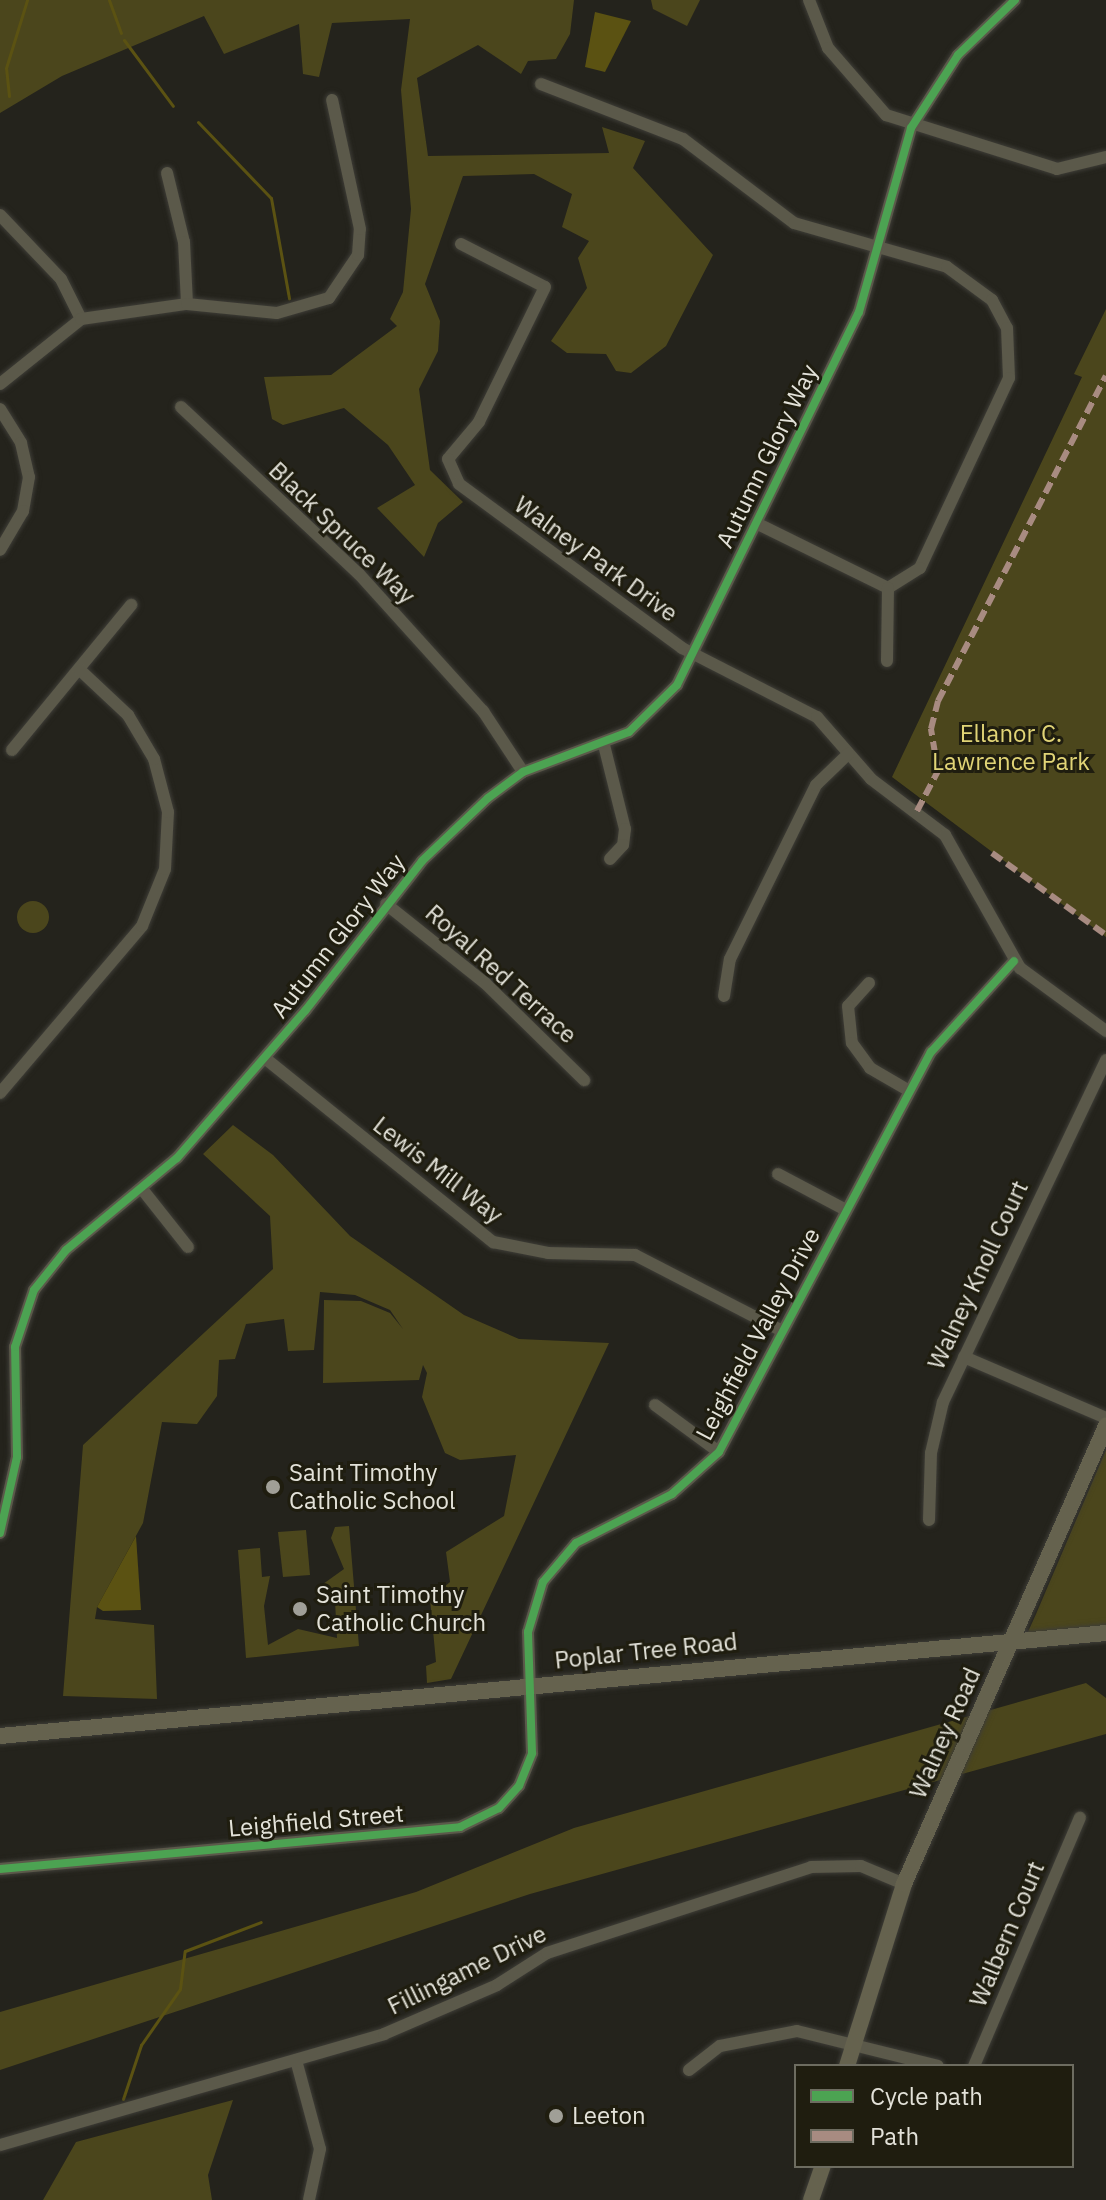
<!DOCTYPE html>
<html>
<head>
<meta charset="utf-8">
<style>
	body { margin:0 }
	#map { position:relative; width:1106px; height:2200px; overflow:hidden; background:#24231c; font-family:"IBM Plex Sans",sans-serif }
	div>[style] { position:absolute }
	[style*='--x'] { left:calc(var(--x)*1px); top:calc(var(--y)*1px); width:calc(var(--w)*1px); rotate:calc(var(--a)*1deg) }
	.green>* { inset:0; background:#4b461c }
	.round { border-radius:50% }
	.water>* { inset:0; background:#5b5212 }
	.stream>* { height:3px; margin:-1.5px; padding:0 1.5px; transform-origin:1.5px; border-radius:1.5px; background:#5b5212 }
	.roads { filter:drop-shadow(0 0 2px #3e3d37) drop-shadow(0 0 2px #3e3d37) }
	.minor>* { height:12px; margin:-6px; padding:0 6px; transform-origin:6px; border-radius:6px; background:#5b594a }
	.major>* { height:16px; margin:-8px; padding:0 8px; transform-origin:8px; border-radius:8px; background:#65624e }
	.quiet>* { height:6px; margin-top:-3px; transform-origin:0; background:repeating-linear-gradient(90deg,#a88b81 0 12px,transparent 0 18px) }
	.cycleway>* { height:8px; margin:-4px; padding:0 4px; transform-origin:4px; border-radius:4px; background:#4ca352 }
	.dots>* { width:22px; height:22px; translate:-50% -50%; box-sizing:border-box; border:4px solid #1f1d0f; border-radius:50% }
	span { translate:-50% -50%; white-space:nowrap; text-align:center; line-height:1.15; -webkit-text-stroke:6px #1f1d0f; paint-order:stroke }
	.street-label { font-size:24px; color:#e3e2d9 }
	.park-label { font-size:24px; color:#e1d476 }
	.poi-label { font-size:24px; color:#e3e2d9 }
	.left { translate:0 -50%; text-align:left }
	.legend { position:absolute; left:794px; top:2064px; width:280px; height:104px; box-sizing:border-box; background:#1f1d0f; border:2px solid #6d6c60; margin:0; padding:10px 14px; list-style:none; font-size:24px; color:#e3e2d9 }
	.legend li { display:flex; align-items:center; gap:16px; height:40px }
	.legend b { width:40px; border:2px solid #6d6c60 }
</style>
</head>
<body>
<div id="map">
	<div class="green">
		<div style="clip-path:polygon(0 0,574px 0,570px 34px,556px 59px,528px 61px,521px 74px,478px 45px,417px 78px,428px 156px,609px 153px,602px 127px,645px 141px,633px 168px,713px 255px,666px 346px,631px 373px,616px 371px,606px 354px,567px 353px,551px 341px,587px 288px,578px 258px,589px 241px,562px 227px,572px 194px,534px 174px,463px 176px,425px 284px,440px 321px,438px 351px,419px 389px,430px 470px,463px 502px,438px 523px,424px 557px,377px 508px,415px 485px,388px 445px,344px 408px,283px 425px,272px 419px,264px 377px,331px 375px,397px 326px,390px 319px,403px 292px,411px 209px,401px 90px,410px 19px,332px 23px,319px 77px,303px 74px,299px 24px,224px 54px,204px 16px,62px 76px,0 113px)"></div>
		<div style="clip-path:polygon(651px 0,700px 0,687px 26px,653px 9px)"></div>
		<div style="clip-path:polygon(1106px 309px,1106px 937px,892px 777px,1082px 377px,1074px 374px)"></div>
		<div class="round" style="left:17px;top:901px;width:32px;height:32px"></div>
		<div style="clip-path:polygon(233px 1125px,273px 1155px,350px 1236px,464px 1315px,519px 1339px,609px 1343px,451px 1679px,427px 1683px,426px 1666px,436px 1662px,430px 1599px,450px 1582px,446px 1552px,504px 1516px,516px 1455px,460px 1460px,445px 1453px,422px 1397px,427px 1373px,423px 1365px,419px 1380px,323px 1383px,324px 1300px,361px 1301px,390px 1313px,403px 1329px,390px 1310px,355px 1295px,320px 1292px,314px 1350px,288px 1351px,284px 1319px,246px 1324px,235px 1359px,219px 1360px,217px 1396px,197px 1424px,162px 1422px,143px 1523px,97px 1607px,95px 1619px,154px 1625px,157px 1699px,63px 1696px,83px 1445px,273px 1269px,270px 1216px,203px 1154px)"></div>
		<div style="clip-path:polygon(1106px 1450px,1106px 1628px,1027px 1634px,1036px 1614px)"></div>
		<div style="clip-path:polygon(349px 1526px,359px 1646px,246px 1658px,238px 1550px,260px 1548px,262px 1577px,270px 1576px,264px 1606px,268px 1645px,298px 1629px,337px 1638px,335px 1601px,323px 1584px,344px 1569px,331px 1538px,335px 1527px)"></div>
		<div style="clip-path:polygon(306px 1530px,310px 1575px,283px 1577px,278px 1532px)"></div>
		<div style="clip-path:polygon(1086px 1683px,1106px 1698px,1106px 1734px,530px 1894px,0 2070px,0 2012px,416px 1892px,574px 1828px)"></div>
		<div style="clip-path:polygon(233px 2100px,208px 2175px,212px 2200px,43px 2200px,76px 2142px)"></div>
	</div>
	<div class="water">
		<div style="clip-path:polygon(595px 12px,631px 21px,605px 72px,585px 67px)"></div>
		<div style="clip-path:polygon(136px 1536px,141px 1610px,103px 1611px,97px 1607px)"></div>
	</div>
	<div class="stream">
		<div style="--x:109;--y:0;--w:35;--a:70"></div>
		<div style="--x:124;--y:40;--w:82;--a:53.4"></div>
		<div style="--x:9;--y:96;--w:28;--a:-96"></div>
		<div style="--x:6;--y:68;--w:71;--a:-72.8"></div>
		<div style="--x:198;--y:122;--w:105;--a:46.2"></div>
		<div style="--x:271;--y:198;--w:102;--a:79.8"></div>
		<div style="--x:123;--y:2099;--w:57;--a:-71.6"></div>
		<div style="--x:141;--y:2045;--w:68;--a:-55.1"></div>
		<div style="--x:180;--y:1989;--w:38;--a:-83"></div>
		<div style="--x:185;--y:1951;--w:81;--a:-20.9"></div>
	</div>
	<div class="roads">
		<div class="minor">
			<div style="--x:809;--y:0;--w:52;--a:68.4"></div>
			<div style="--x:828;--y:48;--w:89;--a:49.1"></div>
			<div style="--x:886;--y:115;--w:179;--a:17.5"></div>
			<div style="--x:1057;--y:169;--w:50;--a:-13.8"></div>
			<div style="--x:541;--y:84;--w:152;--a:21.2"></div>
			<div style="--x:683;--y:139;--w:139;--a:37.1"></div>
			<div style="--x:794;--y:223;--w:159;--a:16"></div>
			<div style="--x:947;--y:267;--w:56;--a:36.3"></div>
			<div style="--x:992;--y:300;--w:32;--a:62"></div>
			<div style="--x:1007;--y:328;--w:50;--a:87.7"></div>
			<div style="--x:1009;--y:378;--w:210;--a:115.1"></div>
			<div style="--x:920;--y:568;--w:38;--a:148"></div>
			<div style="--x:167;--y:173;--w:71;--a:76.2"></div>
			<div style="--x:184;--y:242;--w:62;--a:87.2"></div>
			<div style="--x:0;--y:215;--w:88;--a:46.4"></div>
			<div style="--x:61;--y:279;--w:45;--a:63.4"></div>
			<div style="--x:461;--y:244;--w:94;--a:27.1"></div>
			<div style="--x:545;--y:287;--w:150;--a:116.1"></div>
			<div style="--x:479;--y:422;--w:48;--a:130"></div>
			<div style="--x:448;--y:459;--w:27;--a:66"></div>
			<div style="--x:459;--y:484;--w:277;--a:36.3"></div>
			<div style="--x:682;--y:648;--w:152;--a:27.1"></div>
			<div style="--x:817;--y:717;--w:82;--a:48.9"></div>
			<div style="--x:871;--y:779;--w:93;--a:37.1"></div>
			<div style="--x:945;--y:835;--w:153;--a:60.6"></div>
			<div style="--x:1020;--y:968;--w:107;--a:36.2"></div>
			<div style="--x:0;--y:384;--w:104;--a:-38.7"></div>
			<div style="--x:81;--y:319;--w:107;--a:-8.1"></div>
			<div style="--x:187;--y:304;--w:90;--a:5.7"></div>
			<div style="--x:277;--y:313;--w:54;--a:-16.1"></div>
			<div style="--x:329;--y:298;--w:52;--a:-56"></div>
			<div style="--x:358;--y:255;--w:26;--a:-86"></div>
			<div style="--x:360;--y:229;--w:132;--a:-102.2"></div>
			<div style="--x:181;--y:407;--w:244;--a:43.2"></div>
			<div style="--x:359;--y:574;--w:185;--a:47.9"></div>
			<div style="--x:483;--y:711;--w:73;--a:56.7"></div>
			<div style="--x:0;--y:409;--w:40;--a:58"></div>
			<div style="--x:21;--y:443;--w:35;--a:77"></div>
			<div style="--x:29;--y:477;--w:35;--a:100"></div>
			<div style="--x:23;--y:511;--w:45;--a:120.5"></div>
			<div style="--x:756;--y:523;--w:147;--a:26.2"></div>
			<div style="--x:888;--y:588;--w:73;--a:90.8"></div>
			<div style="--x:604;--y:745;--w:87;--a:76"></div>
			<div style="--x:625;--y:829;--w:16;--a:97"></div>
			<div style="--x:623;--y:845;--w:19;--a:133"></div>
			<div style="--x:12;--y:750;--w:188;--a:-50.6"></div>
			<div style="--x:386;--y:904;--w:127;--a:38.6"></div>
			<div style="--x:485;--y:983;--w:139;--a:44.4"></div>
			<div style="--x:869;--y:983;--w:31;--a:132"></div>
			<div style="--x:848;--y:1006;--w:37;--a:84"></div>
			<div style="--x:852;--y:1043;--w:31;--a:54"></div>
			<div style="--x:870;--y:1068;--w:44;--a:30.1"></div>
			<div style="--x:724;--y:996;--w:37;--a:-81"></div>
			<div style="--x:730;--y:959;--w:194;--a:-63.7"></div>
			<div style="--x:816;--y:785;--w:45;--a:-44.1"></div>
			<div style="--x:266;--y:1059;--w:292;--a:38.9"></div>
			<div style="--x:493;--y:1242;--w:56;--a:11.3"></div>
			<div style="--x:548;--y:1253;--w:87;--a:1.3"></div>
			<div style="--x:635;--y:1255;--w:165;--a:27.3"></div>
			<div style="--x:0;--y:1093;--w:219;--a:-49.6"></div>
			<div style="--x:142;--y:926;--w:61;--a:-68"></div>
			<div style="--x:165;--y:869;--w:57;--a:-87"></div>
			<div style="--x:168;--y:812;--w:55;--a:-104.8"></div>
			<div style="--x:154;--y:759;--w:51;--a:-120.6"></div>
			<div style="--x:128;--y:715;--w:67;--a:-136.8"></div>
			<div style="--x:778;--y:1174;--w:77;--a:27.9"></div>
			<div style="--x:142;--y:1189;--w:74;--a:51.6"></div>
			<div style="--x:964;--y:1357;--w:155;--a:23.2"></div>
			<div style="--x:655;--y:1405;--w:79;--a:36.3"></div>
			<div style="--x:929;--y:1520;--w:67;--a:-88.3"></div>
			<div style="--x:931;--y:1453;--w:52;--a:-76.8"></div>
			<div style="--x:943;--y:1402;--w:379;--a:-64.5"></div>
			<div style="--x:0;--y:1533;--w:78;--a:-77.4"></div>
			<div style="--x:17;--y:1457;--w:110;--a:-91"></div>
			<div style="--x:15;--y:1347;--w:60;--a:-71.6"></div>
			<div style="--x:34;--y:1290;--w:51;--a:-51.3"></div>
			<div style="--x:66;--y:1250;--w:144;--a:-39.7"></div>
			<div style="--x:177;--y:1158;--w:195;--a:-49"></div>
			<div style="--x:305;--y:1011;--w:190;--a:-52"></div>
			<div style="--x:422;--y:861;--w:91;--a:-43.7"></div>
			<div style="--x:488;--y:798;--w:44;--a:-36.6"></div>
			<div style="--x:523;--y:772;--w:113;--a:-20.7"></div>
			<div style="--x:629;--y:732;--w:67;--a:-44.4"></div>
			<div style="--x:677;--y:685;--w:415;--a:-64"></div>
			<div style="--x:859;--y:312;--w:191;--a:-74.2"></div>
			<div style="--x:911;--y:128;--w:87;--a:-57.2"></div>
			<div style="--x:958;--y:55;--w:79;--a:-44"></div>
			<div style="--x:0;--y:1869;--w:462;--a:-5.2"></div>
			<div style="--x:460;--y:1827;--w:43;--a:-26"></div>
			<div style="--x:499;--y:1808;--w:30;--a:-48"></div>
			<div style="--x:519;--y:1786;--w:35;--a:-68"></div>
			<div style="--x:532;--y:1753;--w:121;--a:-91.9"></div>
			<div style="--x:528;--y:1632;--w:52;--a:-73.3"></div>
			<div style="--x:543;--y:1582;--w:51;--a:-49.8"></div>
			<div style="--x:576;--y:1543;--w:108;--a:-27"></div>
			<div style="--x:672;--y:1494;--w:63;--a:-41.8"></div>
			<div style="--x:719;--y:1452;--w:453;--a:-62.1"></div>
			<div style="--x:931;--y:1052;--w:123;--a:-47.6"></div>
			<div style="--x:296;--y:2060;--w:92;--a:74.9"></div>
			<div style="--x:320;--y:2149;--w:52;--a:102.2"></div>
			<div style="--x:974;--y:2066;--w:270;--a:-66.9"></div>
			<div style="--x:689;--y:2070;--w:39;--a:-38"></div>
			<div style="--x:720;--y:2046;--w:78;--a:-11"></div>
			<div style="--x:797;--y:2031;--w:145;--a:13.9"></div>
			<div style="--x:0;--y:2145;--w:400;--a:-16.1"></div>
			<div style="--x:384;--y:2034;--w:123;--a:-23.4"></div>
			<div style="--x:497;--y:1985;--w:59;--a:-32.6"></div>
			<div style="--x:547;--y:1953;--w:278;--a:-18"></div>
			<div style="--x:811;--y:1867;--w:50;--a:-1.1"></div>
			<div style="--x:861;--y:1866;--w:47;--a:22.7"></div>
		</div>
		<div class="major">
			<div style="--x:0;--y:1736;--w:1111;--a:-5.32"></div>
			<div style="--x:847;--y:2066;--w:191;--a:-72.6"></div>
			<div style="--x:904;--y:1884;--w:501;--a:-66.2"></div>
			<div style="--x:811;--y:2200;--w:36;--a:-71"></div>
		</div>
	</div>
	<div class="quiet">
		<div style="--x:917;--y:811;--w:45;--a:-62.3"></div>
		<div style="--x:938;--y:771;--w:43;--a:-99.5"></div>
		<div style="--x:931;--y:729;--w:29;--a:-76"></div>
		<div style="--x:938;--y:701;--w:366;--a:-62.7"></div>
		<div style="--x:992;--y:853;--w:140;--a:35.7"></div>
	</div>
	<div class="cycleway">
		<div style="--x:0;--y:1533;--w:78;--a:-77.4"></div>
		<div style="--x:17;--y:1457;--w:110;--a:-91"></div>
		<div style="--x:15;--y:1347;--w:60;--a:-71.6"></div>
		<div style="--x:34;--y:1290;--w:51;--a:-51.3"></div>
		<div style="--x:66;--y:1250;--w:144;--a:-39.7"></div>
		<div style="--x:177;--y:1158;--w:195;--a:-49"></div>
		<div style="--x:305;--y:1011;--w:190;--a:-52"></div>
		<div style="--x:422;--y:861;--w:91;--a:-43.7"></div>
		<div style="--x:488;--y:798;--w:44;--a:-36.6"></div>
		<div style="--x:523;--y:772;--w:113;--a:-20.7"></div>
		<div style="--x:629;--y:732;--w:67;--a:-44.4"></div>
		<div style="--x:677;--y:685;--w:415;--a:-64"></div>
		<div style="--x:859;--y:312;--w:191;--a:-74.2"></div>
		<div style="--x:911;--y:128;--w:87;--a:-57.2"></div>
		<div style="--x:958;--y:55;--w:79;--a:-44"></div>
		<div style="--x:0;--y:1869;--w:462;--a:-5.2"></div>
		<div style="--x:460;--y:1827;--w:43;--a:-26"></div>
		<div style="--x:499;--y:1808;--w:30;--a:-48"></div>
		<div style="--x:519;--y:1786;--w:35;--a:-68"></div>
		<div style="--x:532;--y:1753;--w:121;--a:-91.9"></div>
		<div style="--x:528;--y:1632;--w:52;--a:-73.3"></div>
		<div style="--x:543;--y:1582;--w:51;--a:-49.8"></div>
		<div style="--x:576;--y:1543;--w:108;--a:-27"></div>
		<div style="--x:672;--y:1494;--w:63;--a:-41.8"></div>
		<div style="--x:719;--y:1452;--w:453;--a:-62.1"></div>
		<div style="--x:931;--y:1052;--w:123;--a:-47.6"></div>
	</div>
	<div class="dots">
		<div style="left:273px;top:1487px;background:#a09f97"></div>
		<div style="left:300px;top:1609px;background:#a09f97"></div>
		<div style="left:556px;top:2116px;background:#a09f97"></div>
	</div>
	<div class="street-label">
		<span style="left:767px;top:456px;rotate:-64deg">Autumn Glory Way</span>
		<span style="left:342px;top:533px;rotate:44deg">Black Spruce Way</span>
		<span style="left:596px;top:559px;rotate:36deg">Walney Park Drive</span>
		<span style="left:338px;top:936px;rotate:-52deg">Autumn Glory Way</span>
		<span style="left:501px;top:974px;rotate:42deg">Royal Red Terrace</span>
		<span style="left:438px;top:1170px;rotate:38deg">Lewis Mill Way</span>
		<span style="left:978px;top:1275px;rotate:-65deg">Walney Knoll Court</span>
		<span style="left:758px;top:1334px;rotate:-62deg">Leighfield Valley Drive</span>
		<span style="left:646px;top:1651px;rotate:-6deg">Poplar Tree Road</span>
		<span style="left:945px;top:1733px;rotate:-66deg">Walney Road</span>
		<span style="left:316px;top:1821px;rotate:-5deg">Leighfield Street</span>
		<span style="left:1007px;top:1934px;rotate:-67deg">Walbern Court</span>
		<span style="left:467px;top:1970px;rotate:-26deg">Fillingame Drive</span>
	</div>
	<div class="park-label">
		<span style="left:1011px;top:748px">Ellanor C.<br>Lawrence Park</span>
	</div>
	<div class="poi-label">
		<span class="left" style="left:289px;top:1487px">Saint Timothy<br>Catholic School</span>
		<span class="left" style="left:316px;top:1609px">Saint Timothy<br>Catholic Church</span>
		<span class="left" style="left:572px;top:2116px">Leeton</span>
	</div>
	<ul class="legend">
	<li><b style="height:10px;background:#4ca352"></b>Cycle path</li>
	<li><b style="height:10px;background:#a88b81"></b>Path</li>
	</ul>
</div>
</body>
</html>
